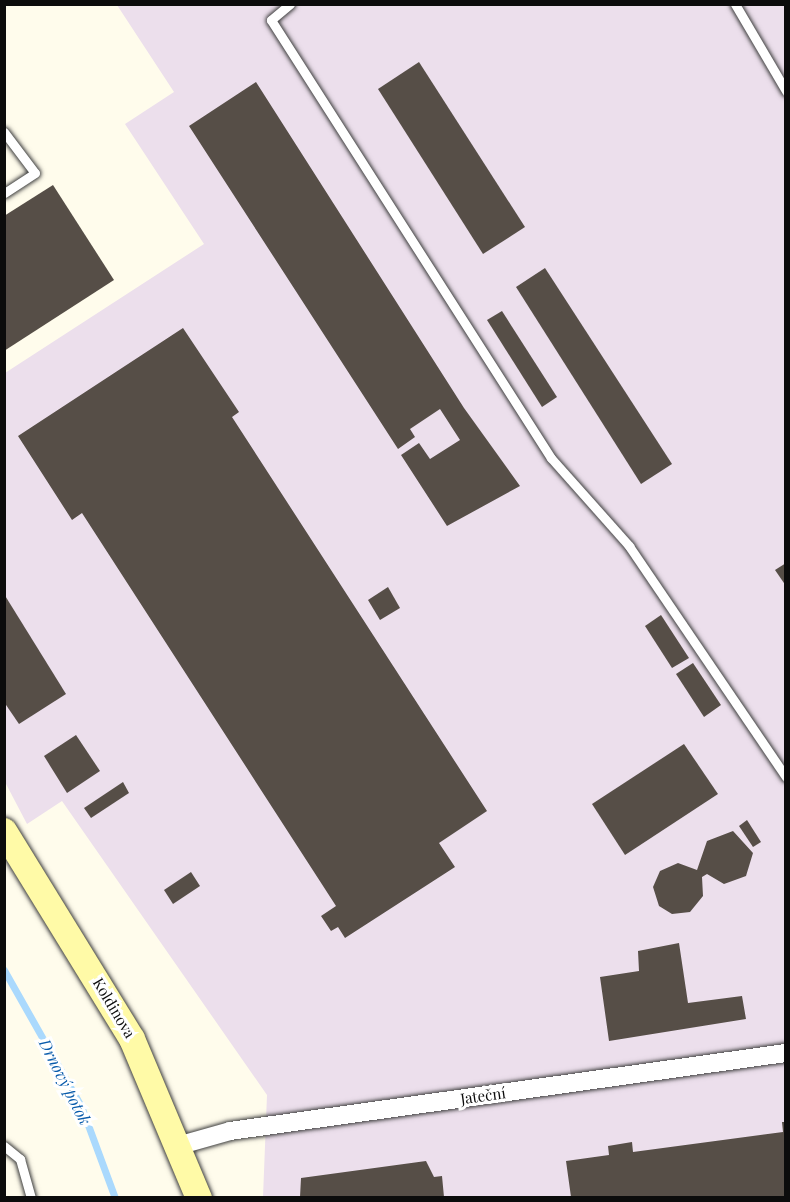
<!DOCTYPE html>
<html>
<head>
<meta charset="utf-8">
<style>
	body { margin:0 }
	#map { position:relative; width:790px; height:1202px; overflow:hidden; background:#fffcec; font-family:"Playfair Display",serif }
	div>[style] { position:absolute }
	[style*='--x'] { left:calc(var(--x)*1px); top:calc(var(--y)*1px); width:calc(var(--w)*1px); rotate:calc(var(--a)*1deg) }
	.industrial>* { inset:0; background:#ecdfec }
	.stream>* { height:7px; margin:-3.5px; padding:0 3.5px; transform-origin:3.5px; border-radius:3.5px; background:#aad9fd }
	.building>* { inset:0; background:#564e47 }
	.roads { filter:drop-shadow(0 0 2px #3f3f3f) drop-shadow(0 0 2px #3f3f3f) }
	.lane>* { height:9px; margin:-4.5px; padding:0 4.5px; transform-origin:4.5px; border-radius:4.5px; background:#fff }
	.street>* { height:18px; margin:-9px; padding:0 9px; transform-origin:9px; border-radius:9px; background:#fff }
	.secondary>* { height:26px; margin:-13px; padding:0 13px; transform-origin:13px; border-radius:13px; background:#fffaa7 }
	span { translate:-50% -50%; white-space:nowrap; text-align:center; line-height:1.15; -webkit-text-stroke:6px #fff; paint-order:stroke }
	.street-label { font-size:15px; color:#0c0c0c }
	.water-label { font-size:16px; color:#095bab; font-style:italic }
	.frame { position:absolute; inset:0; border:6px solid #0c0c0c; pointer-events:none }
</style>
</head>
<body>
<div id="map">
	<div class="industrial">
		<div style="clip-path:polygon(117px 5px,785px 5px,785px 1197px,263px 1197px,267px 1095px,62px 801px,27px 824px,5px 782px,5px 373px,204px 244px,125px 124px,174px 92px)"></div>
	</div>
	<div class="stream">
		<div style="--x:4;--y:970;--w:156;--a:60.5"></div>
		<div style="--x:81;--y:1106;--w:98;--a:69.7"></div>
	</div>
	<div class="building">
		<div style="clip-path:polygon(419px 62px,525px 227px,483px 254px,378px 89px)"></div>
		<div style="clip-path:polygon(256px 82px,464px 408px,520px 486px,447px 526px,401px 455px,419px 443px,430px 459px,460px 440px,440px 409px,410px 429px,415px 437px,398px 449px,189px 126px)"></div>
		<div style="clip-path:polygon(53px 185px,114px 280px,4px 351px,4px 216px)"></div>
		<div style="clip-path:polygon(545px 268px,672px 464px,641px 484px,516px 287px)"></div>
		<div style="clip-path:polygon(502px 311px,557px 397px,542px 407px,487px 320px)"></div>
		<div style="clip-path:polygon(183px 328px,239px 412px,232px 417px,487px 811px,439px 843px,455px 867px,345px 938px,338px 927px,331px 931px,321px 916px,336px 906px,82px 513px,72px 520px,18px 436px)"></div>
		<div style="clip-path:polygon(786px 563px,786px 586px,775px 570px)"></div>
		<div style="clip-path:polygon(388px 587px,400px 608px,380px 620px,368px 600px)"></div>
		<div style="clip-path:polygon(4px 594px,66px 694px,19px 724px,4px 702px)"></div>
		<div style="clip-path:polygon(661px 615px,689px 658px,672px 668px,645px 626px)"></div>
		<div style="clip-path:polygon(693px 663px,721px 705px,704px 717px,676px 674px)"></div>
		<div style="clip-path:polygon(76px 735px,100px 771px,67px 793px,44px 756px)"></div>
		<div style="clip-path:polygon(684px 744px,718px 794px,625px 855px,592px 804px)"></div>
		<div style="clip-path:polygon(123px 782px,129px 793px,91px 818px,84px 808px)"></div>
		<div style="clip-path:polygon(747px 820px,761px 842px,753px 847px,739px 826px)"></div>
		<div style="clip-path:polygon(733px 831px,753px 853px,746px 876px,724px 884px,707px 874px,702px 877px,703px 896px,690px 912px,672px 914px,659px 906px,653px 887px,660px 871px,678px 863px,697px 870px,707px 841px)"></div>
		<div style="clip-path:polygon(191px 872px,200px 886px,173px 904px,164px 890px)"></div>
		<div style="clip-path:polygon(679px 943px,688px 1003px,742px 996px,746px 1019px,609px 1041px,600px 977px,639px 971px,638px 951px)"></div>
		<div style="clip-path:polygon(782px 1122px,786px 1122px,786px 1197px,571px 1197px,566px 1161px,609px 1155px,608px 1146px,632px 1142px,633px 1152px,783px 1132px)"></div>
		<div style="clip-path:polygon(426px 1161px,434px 1177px,442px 1176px,444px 1197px,300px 1197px,301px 1178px)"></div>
	</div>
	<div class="roads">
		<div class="lane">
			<div style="--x:290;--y:4;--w:25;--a:140"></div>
			<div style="--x:271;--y:20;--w:520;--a:57.41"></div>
			<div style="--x:551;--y:458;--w:118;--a:48.4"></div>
			<div style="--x:629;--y:546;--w:279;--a:55.8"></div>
			<div style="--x:735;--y:4;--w:101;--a:59.6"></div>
			<div style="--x:4;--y:132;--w:51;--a:52.9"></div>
			<div style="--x:35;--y:173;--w:37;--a:147"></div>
			<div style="--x:4;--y:1146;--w:21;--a:39"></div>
			<div style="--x:20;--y:1159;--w:41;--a:74.2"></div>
		</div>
		<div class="street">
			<div style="--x:181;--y:1145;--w:51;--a:-15.9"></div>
			<div style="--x:230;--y:1131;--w:561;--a:-7.99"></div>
		</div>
		<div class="secondary">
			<div style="--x:4;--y:831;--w:244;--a:58.4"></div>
			<div style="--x:132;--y:1039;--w:173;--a:67.2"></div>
		</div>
	</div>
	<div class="street-label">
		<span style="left:114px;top:1008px;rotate:59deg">Koldinova</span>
		<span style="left:483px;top:1096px;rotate:-8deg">Jateční</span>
	</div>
	<div class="water-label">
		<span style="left:65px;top:1082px;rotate:63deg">Drnový potok</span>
	</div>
	<div class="frame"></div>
</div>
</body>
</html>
